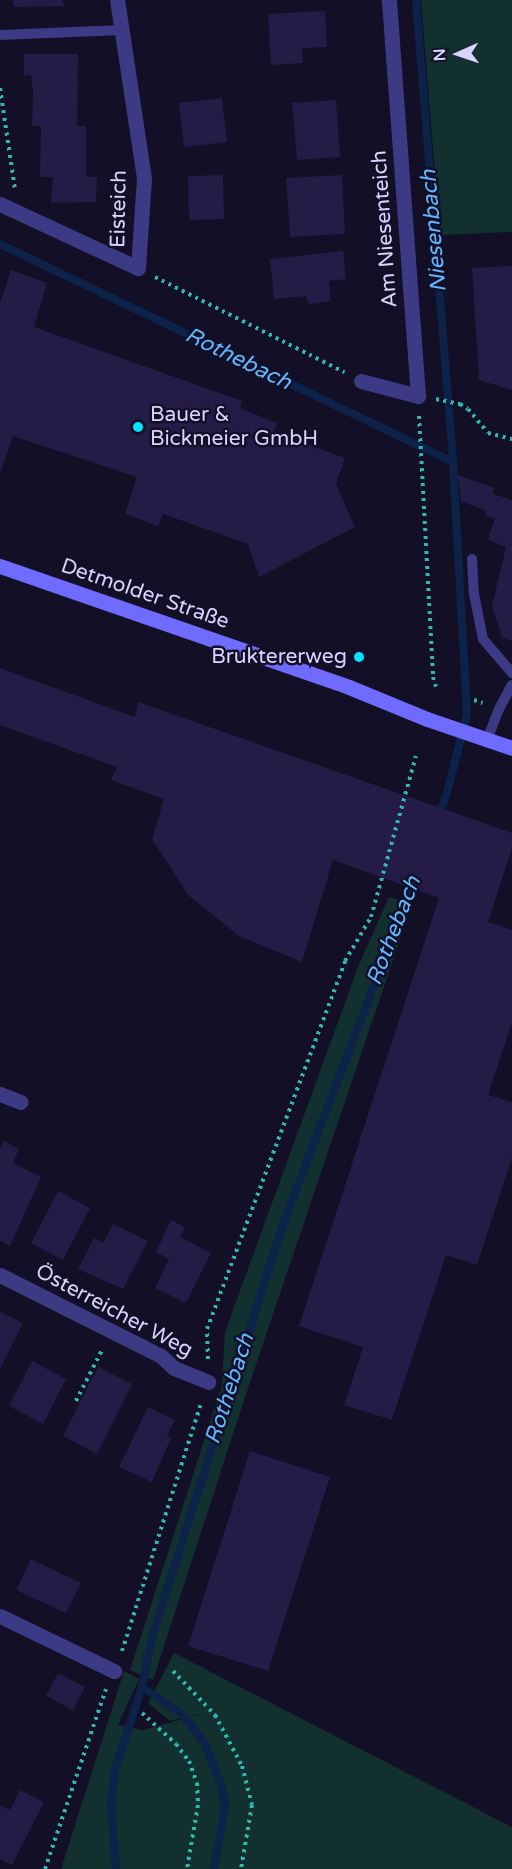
<!DOCTYPE html>
<html>
<head>
<meta charset="utf-8">
<style>
	body { margin:0 }
	#map { position:relative; width:512px; height:1869px; overflow:hidden; background:#130f26; font-family:"Varela Round",sans-serif }
	div>[style] { position:absolute }
	[style*='--x'] { left:calc(var(--x)*1px); top:calc(var(--y)*1px); width:calc(var(--w)*1px); rotate:calc(var(--a)*1deg) }
	.green>* { inset:0; background:#12302f }
	.stream>* { height:8px; margin:-4px; padding:0 4px; transform-origin:4px; border-radius:4px; background:#0c2248 }
	.building>* { inset:0; background:#241b47 }
	.path>* { height:4px; margin-top:-2px; transform-origin:0; background:repeating-linear-gradient(90deg,#2fb8b0 0 3px,transparent 0 7.5px) }
	.service>* { height:10px; margin:-5px; padding:0 5px; transform-origin:5px; border-radius:5px; background:#3d3a85 }
	.minor>* { height:15px; margin:-7.5px; padding:0 7.5px; transform-origin:7.5px; border-radius:7.5px; background:#3d3a85 }
	.secondary>* { height:15px; margin:-7.5px; padding:0 7.5px; transform-origin:7.5px; border-radius:7.5px; background:#6f6bff }
	.dots>* { width:16px; height:16px; translate:-50% -50%; box-sizing:border-box; border:3px solid #130f26; border-radius:50% }
	span { translate:-50% -50%; white-space:nowrap; text-align:center; line-height:1.15; -webkit-text-stroke:5px #130f26; paint-order:stroke }
	.street-label { font-size:21px; color:#d9d4ff }
	.poi-label { font-size:21px; color:#d9d4ff }
	.left { translate:0 -50%; text-align:left }
	.right { translate:-100% -50%; text-align:right }
	.water-label { font-size:22px; color:#62b6ff; font-style:italic }
	.north { position:absolute; left:428px; top:24px; width:60px; height:60px; -webkit-text-stroke:4px #130f26; paint-order:stroke; rotate:267deg; font-size:16px; font-weight:700; line-height:24px; text-align:center; color:#d9d4ff }
	.north::after { content:''; display:block; margin:auto; width:21px; height:27px; background:#d9d4ff; clip-path:polygon(50% 0,100% 100%,50% 72%,0 100%) }
</style>
</head>
<body>
<div id="map">
	<div class="green">
		<div style="clip-path:polygon(421px 0,512px 0,512px 232px,440px 235px)"></div>
		<div style="clip-path:polygon(389px 897px,412px 904px,246px 1394px,153px 1680px,130px 1670px,222px 1385px,225px 1332px,358px 967px)"></div>
		<div style="clip-path:polygon(174px 1653px,512px 1827px,512px 1869px,61px 1869px,124px 1671px,139px 1679px,118px 1725px,143px 1730px,208px 1712px,170px 1721px,148px 1703px)"></div>
	</div>
	<div class="stream">
		<div style="--x:416;--y:0;--w:463;--a:85.4"></div>
		<div style="--x:453;--y:462;--w:252;--a:86.8"></div>
		<div style="--x:467;--y:714;--w:81;--a:104.2"></div>
		<div style="--x:447;--y:793;--w:25;--a:111"></div>
		<div style="--x:0;--y:244;--w:503;--a:25.7"></div>
		<div style="--x:142;--y:1687;--w:48;--a:34"></div>
		<div style="--x:182;--y:1714;--w:36;--a:52"></div>
		<div style="--x:204;--y:1742;--w:45;--a:68"></div>
		<div style="--x:221;--y:1784;--w:21;--a:79"></div>
		<div style="--x:225;--y:1805;--w:65;--a:99.8"></div>
		<div style="--x:116;--y:1869;--w:66;--a:-94.3"></div>
		<div style="--x:111;--y:1803;--w:33;--a:-83"></div>
		<div style="--x:115;--y:1770;--w:87;--a:-72"></div>
		<div style="--x:142;--y:1687;--w:51;--a:-78.7"></div>
		<div style="--x:152;--y:1637;--w:435;--a:-72.4"></div>
		<div style="--x:284;--y:1222;--w:367;--a:-69.2"></div>
	</div>
	<div class="building">
		<div style="clip-path:polygon(13px 0,63px 0,63px 4px,68px 6px,13px 7px)"></div>
		<div style="clip-path:polygon(325px 11px,327px 47px,302px 48px,303px 63px,271px 65px,268px 14px)"></div>
		<div style="clip-path:polygon(24px 54px,78px 54px,77px 126px,86px 126px,86px 177px,97px 177px,96px 202px,51px 203px,53px 177px,40px 177px,41px 126px,32px 126px,33px 90px,31px 75px,24px 76px)"></div>
		<div style="clip-path:polygon(222px 98px,227px 142px,184px 147px,179px 103px)"></div>
		<div style="clip-path:polygon(336px 100px,340px 157px,297px 160px,292px 103px)"></div>
		<div style="clip-path:polygon(223px 175px,224px 219px,189px 220px,188px 176px)"></div>
		<div style="clip-path:polygon(342px 175px,345px 234px,290px 237px,286px 178px)"></div>
		<div style="clip-path:polygon(343px 251px,346px 279px,329px 281px,331px 301px,309px 304px,306px 296px,274px 299px,270px 259px)"></div>
		<div style="clip-path:polygon(512px 266px,512px 390px,479px 380px,472px 268px)"></div>
		<div style="clip-path:polygon(11px 270px,47px 283px,34px 327px,242px 401px,240px 408px,277px 423px,274px 432px,345px 458px,336px 484px,355px 527px,259px 577px,248px 544px,163px 514px,158px 526px,125px 514px,137px 477px,13px 436px,0 473px,0 303px)"></div>
		<div style="clip-path:polygon(458px 475px,494px 488px,493px 494px,512px 500px,512px 641px,502px 637px,492px 606px,506px 547px,488px 540px,495px 518px,485px 515px,486px 511px,461px 501px)"></div>
		<div style="clip-path:polygon(0 668px,135px 717px,138px 702px,512px 833px,512px 848px,488px 922px,512px 930px,512px 1023px,488px 1095px,512px 1102px,512px 1158px,477px 1265px,446px 1255px,392px 1420px,344px 1405px,363px 1347px,299px 1326px,439px 898px,333px 860px,302px 962px,239px 936px,188px 895px,152px 839px,164px 799px,111px 780px,117px 767px,0 725px)"></div>
		<div style="clip-path:polygon(4px 1141px,19px 1149px,13px 1163px,41px 1177px,10px 1246px,0 1241px,0 1149px)"></div>
		<div style="clip-path:polygon(58px 1191px,90px 1208px,63px 1260px,31px 1243px)"></div>
		<div style="clip-path:polygon(171px 1220px,185px 1227px,180px 1237px,211px 1253px,186px 1303px,155px 1288px,169px 1259px,156px 1252px)"></div>
		<div style="clip-path:polygon(113px 1224px,148px 1241px,123px 1289px,78px 1269px,94px 1238px,103px 1243px)"></div>
		<div style="clip-path:polygon(0 1312px,23px 1323px,0 1369px)"></div>
		<div style="clip-path:polygon(32px 1361px,66px 1379px,43px 1424px,9px 1406px)"></div>
		<div style="clip-path:polygon(98px 1367px,132px 1384px,97px 1454px,63px 1436px)"></div>
		<div style="clip-path:polygon(148px 1407px,175px 1420px,167px 1436px,171px 1438px,152px 1482px,119px 1467px)"></div>
		<div style="clip-path:polygon(250px 1451px,330px 1477px,268px 1671px,188px 1646px)"></div>
		<div style="clip-path:polygon(31px 1559px,81px 1583px,66px 1613px,16px 1590px)"></div>
		<div style="clip-path:polygon(58px 1673px,85px 1687px,73px 1710px,46px 1696px)"></div>
		<div style="clip-path:polygon(20px 1790px,44px 1802px,12px 1865px,0 1859px,0 1805px,10px 1810px)"></div>
	</div>
	<div class="path">
		<div style="--x:0;--y:88;--w:102;--a:81.6"></div>
		<div style="--x:155;--y:277;--w:212;--a:26.7"></div>
		<div style="--x:436;--y:399;--w:25;--a:12"></div>
		<div style="--x:460;--y:404;--w:9;--a:32"></div>
		<div style="--x:468;--y:409;--w:31;--a:50"></div>
		<div style="--x:488;--y:433;--w:25;--a:14"></div>
		<div style="--x:419;--y:416;--w:261;--a:86.9"></div>
		<div style="--x:433;--y:677;--w:10;--a:73"></div>
		<div style="--x:474;--y:700;--w:9;--a:18"></div>
		<div style="--x:208;--y:1359;--w:30;--a:-92"></div>
		<div style="--x:207;--y:1329;--w:393;--a:-69.4"></div>
		<div style="--x:345;--y:961;--w:51;--a:-59.4"></div>
		<div style="--x:371;--y:917;--w:167;--a:-74.4"></div>
		<div style="--x:76;--y:1401;--w:59;--a:-63"></div>
		<div style="--x:122;--y:1651;--w:262;--a:-72.3"></div>
		<div style="--x:173;--y:1671;--w:61;--a:46.3"></div>
		<div style="--x:215;--y:1715;--w:58;--a:62.1"></div>
		<div style="--x:242;--y:1766;--w:40;--a:75.6"></div>
		<div style="--x:252;--y:1805;--w:65;--a:99.8"></div>
		<div style="--x:142;--y:1713;--w:46;--a:42.4"></div>
		<div style="--x:176;--y:1744;--w:21;--a:53"></div>
		<div style="--x:189;--y:1761;--w:23;--a:70"></div>
		<div style="--x:197;--y:1783;--w:22;--a:87"></div>
		<div style="--x:198;--y:1805;--w:65;--a:99.8"></div>
		<div style="--x:45;--y:1869;--w:190;--a:-71.3"></div>
	</div>
	<div class="service">
		<div style="--x:0;--y:35;--w:122;--a:-2.3"></div>
		<div style="--x:472;--y:559;--w:35;--a:87"></div>
		<div style="--x:474;--y:594;--w:46;--a:78.7"></div>
		<div style="--x:483;--y:639;--w:45;--a:49.5"></div>
		<div style="--x:487;--y:740;--w:33;--a:-69"></div>
		<div style="--x:499;--y:709;--w:27;--a:-62"></div>
	</div>
	<div class="minor">
		<div style="--x:0;--y:204;--w:152;--a:24.9"></div>
		<div style="--x:138;--y:268;--w:90;--a:-86.2"></div>
		<div style="--x:144;--y:178;--w:180;--a:-98.6"></div>
		<div style="--x:361;--y:381;--w:59;--a:14.7"></div>
		<div style="--x:418;--y:396;--w:397;--a:-94.2"></div>
		<div style="--x:0;--y:1094;--w:22;--a:21"></div>
		<div style="--x:0;--y:1275;--w:180;--a:26.7"></div>
		<div style="--x:161;--y:1356;--w:18;--a:43"></div>
		<div style="--x:174;--y:1368;--w:37;--a:22"></div>
		<div style="--x:0;--y:1616;--w:127;--a:25.8"></div>
	</div>
	<div class="secondary">
		<div style="--x:0;--y:566;--w:369;--a:19.1"></div>
		<div style="--x:349;--y:687;--w:84;--a:22.3"></div>
		<div style="--x:427;--y:719;--w:90;--a:18.8"></div>
	</div>
	<div class="dots">
		<div style="left:138px;top:427px;background:#00e5ff"></div>
		<div style="left:359px;top:657px;background:#00e5ff"></div>
	</div>
	<div class="street-label">
		<span style="left:119px;top:209px;rotate:-89deg">Eisteich</span>
		<span style="left:385px;top:229px;rotate:-94deg">Am Niesenteich</span>
		<span style="left:145px;top:594px;rotate:19deg">Detmolder Straße</span>
		<span style="left:114px;top:1311px;rotate:28deg">Österreicher Weg</span>
	</div>
	<div class="poi-label">
		<span class="left" style="left:150px;top:427px">Bauer &amp;<br>Bickmeier GmbH</span>
		<span class="right" style="left:347px;top:657px">Bruktererweg</span>
	</div>
	<div class="water-label">
		<span style="left:434px;top:231px;rotate:-95deg">Niesenbach</span>
		<span style="left:238px;top:359px;rotate:26deg">Rothebach</span>
		<span style="left:394px;top:931px;rotate:-69deg">Rothebach</span>
		<span style="left:230px;top:1389px;rotate:-72deg">Rothebach</span>
	</div>
	<div class="north">N</div>
</div>
</body>
</html>
